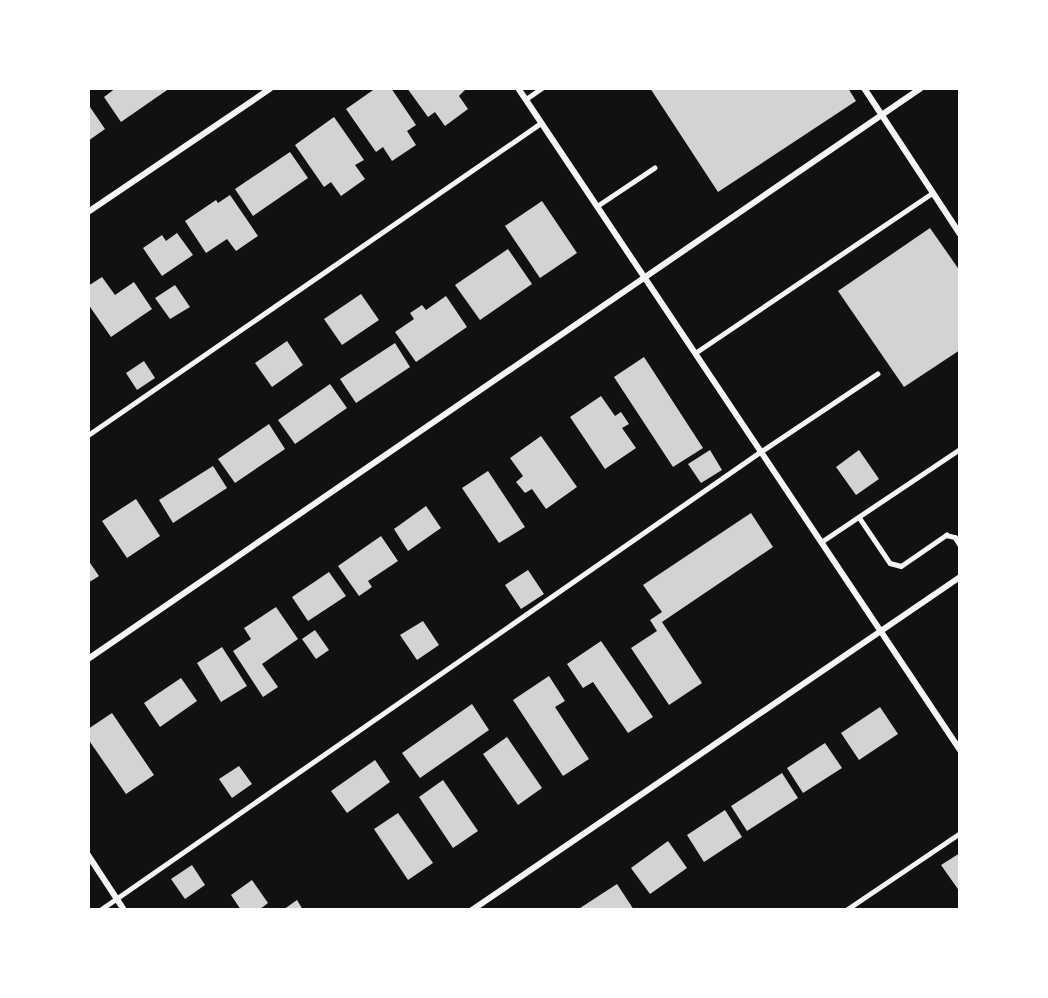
<!DOCTYPE html>
<html>
<head>
<meta charset="utf-8">
<style>
	body { margin:0 }
	#map { position:relative; width:1048px; height:998px; overflow:hidden; background:#111; font-family:Literata,serif }
	div>[style] { position:absolute }
	[style*='--x'] { left:calc(var(--x)*1px); top:calc(var(--y)*1px); width:calc(var(--w)*1px); rotate:calc(var(--a)*1deg) }
	.building>* { inset:0; background:#d3d3d3 }
	.service>* { height:4.5px; margin:-2.25px; padding:0 2.25px; transform-origin:2.25px; border-radius:2.25px; background:#f5f5f5 }
	.minor>* { height:6px; margin:-3px; padding:0 3px; transform-origin:3px; border-radius:3px; background:#f5f5f5 }
	span { translate:-50% -50%; white-space:nowrap; text-align:center; line-height:1.15; -webkit-text-stroke:4.5px #fff; paint-order:stroke }
	.frame { position:absolute; inset:0; border:90px solid #fff; pointer-events:none }
</style>
</head>
<body>
<div id="map">
	<div class="building">
		<div style="clip-path:polygon(116px 88px,170px 88px,121px 122px,104px 97px)"></div>
		<div style="clip-path:polygon(376px 88px,391px 88px,416px 125px,407px 131px,416px 145px,392px 161px,383px 147px,376px 152px,346px 109px)"></div>
		<div style="clip-path:polygon(407px 88px,467px 88px,459px 96px,468px 109px,445px 126px,435px 112px,428px 117px)"></div>
		<div style="clip-path:polygon(650px 88px,848px 88px,856px 101px,718px 192px)"></div>
		<div style="clip-path:polygon(90px 107px,105px 129px,88px 141px,88px 108px)"></div>
		<div style="clip-path:polygon(334px 117px,364px 160px,355px 165px,365px 179px,341px 196px,331px 182px,324px 187px,295px 145px)"></div>
		<div style="clip-path:polygon(290px 152px,308px 178px,253px 216px,235px 189px)"></div>
		<div style="clip-path:polygon(230px 195px,258px 236px,236px 251px,227px 239px,206px 253px,185px 221px,216px 200px,218px 203px)"></div>
		<div style="clip-path:polygon(542px 201px,577px 253px,540px 278px,505px 226px)"></div>
		<div style="clip-path:polygon(930px 228px,960px 271px,960px 350px,904px 387px,838px 291px)"></div>
		<div style="clip-path:polygon(177px 233px,193px 255px,162px 276px,143px 248px,162px 235px,166px 241px)"></div>
		<div style="clip-path:polygon(508px 249px,532px 284px,480px 320px,455px 285px)"></div>
		<div style="clip-path:polygon(102px 277px,115px 295px,134px 282px,152px 309px,111px 337px,88px 304px,88px 286px)"></div>
		<div style="clip-path:polygon(175px 285px,190px 307px,170px 319px,155px 298px)"></div>
		<div style="clip-path:polygon(361px 294px,379px 320px,342px 345px,324px 319px)"></div>
		<div style="clip-path:polygon(446px 296px,467px 327px,416px 362px,395px 332px,414px 319px,410px 313px,422px 305px,426px 310px)"></div>
		<div style="clip-path:polygon(287px 341px,303px 365px,272px 387px,255px 363px)"></div>
		<div style="clip-path:polygon(395px 343px,410px 367px,356px 403px,340px 379px)"></div>
		<div style="clip-path:polygon(644px 357px,703px 448px,673px 467px,614px 377px)"></div>
		<div style="clip-path:polygon(144px 361px,155px 378px,137px 390px,126px 373px)"></div>
		<div style="clip-path:polygon(330px 384px,347px 408px,295px 444px,278px 420px)"></div>
		<div style="clip-path:polygon(601px 396px,615px 416px,621px 412px,629px 424px,622px 428px,636px 448px,605px 469px,570px 417px)"></div>
		<div style="clip-path:polygon(269px 424px,285px 449px,235px 483px,218px 459px)"></div>
		<div style="clip-path:polygon(541px 436px,577px 487px,546px 509px,532px 489px,525px 493px,516px 482px,523px 476px,510px 458px)"></div>
		<div style="clip-path:polygon(710px 450px,722px 470px,701px 483px,688px 464px)"></div>
		<div style="clip-path:polygon(859px 450px,879px 479px,856px 495px,836px 467px)"></div>
		<div style="clip-path:polygon(213px 466px,227px 488px,173px 523px,159px 500px)"></div>
		<div style="clip-path:polygon(488px 471px,525px 527px,499px 543px,462px 488px)"></div>
		<div style="clip-path:polygon(136px 499px,160px 536px,127px 558px,102px 521px)"></div>
		<div style="clip-path:polygon(426px 506px,441px 528px,408px 551px,394px 529px)"></div>
		<div style="clip-path:polygon(751px 513px,773px 547px,662px 622px,702px 683px,669px 705px,631px 648px,657px 631px,650px 620px,662px 612px,643px 585px)"></div>
		<div style="clip-path:polygon(381px 536px,398px 561px,368px 581px,372px 587px,359px 596px,338px 566px)"></div>
		<div style="clip-path:polygon(88px 560px,99px 576px,88px 583px)"></div>
		<div style="clip-path:polygon(528px 570px,544px 594px,521px 609px,505px 585px)"></div>
		<div style="clip-path:polygon(329px 572px,346px 596px,308px 621px,292px 597px)"></div>
		<div style="clip-path:polygon(276px 607px,298px 639px,262px 664px,278px 687px,263px 697px,233px 651px,251px 639px,244px 628px)"></div>
		<div style="clip-path:polygon(423px 621px,439px 645px,417px 660px,400px 635px)"></div>
		<div style="clip-path:polygon(315px 630px,329px 650px,316px 659px,302px 639px)"></div>
		<div style="clip-path:polygon(601px 641px,653px 717px,628px 733px,593px 682px,583px 688px,567px 664px)"></div>
		<div style="clip-path:polygon(222px 647px,247px 686px,221px 702px,197px 663px)"></div>
		<div style="clip-path:polygon(549px 676px,565px 701px,555px 707px,589px 759px,563px 776px,513px 700px)"></div>
		<div style="clip-path:polygon(181px 678px,197px 701px,160px 727px,144px 703px)"></div>
		<div style="clip-path:polygon(472px 704px,489px 730px,420px 778px,402px 753px)"></div>
		<div style="clip-path:polygon(880px 707px,898px 734px,859px 760px,841px 733px)"></div>
		<div style="clip-path:polygon(112px 713px,154px 775px,126px 794px,88px 739px,88px 729px)"></div>
		<div style="clip-path:polygon(507px 737px,542px 788px,518px 805px,483px 754px)"></div>
		<div style="clip-path:polygon(825px 743px,842px 768px,803px 793px,787px 768px)"></div>
		<div style="clip-path:polygon(375px 760px,390px 782px,347px 813px,331px 791px)"></div>
		<div style="clip-path:polygon(239px 766px,252px 784px,232px 798px,219px 779px)"></div>
		<div style="clip-path:polygon(782px 773px,798px 798px,747px 831px,731px 806px)"></div>
		<div style="clip-path:polygon(443px 780px,478px 831px,453px 848px,419px 797px)"></div>
		<div style="clip-path:polygon(725px 810px,742px 837px,704px 862px,687px 835px)"></div>
		<div style="clip-path:polygon(398px 813px,433px 863px,408px 880px,374px 829px)"></div>
		<div style="clip-path:polygon(668px 841px,687px 868px,650px 894px,631px 868px)"></div>
		<div style="clip-path:polygon(960px 853px,960px 892px,941px 865px)"></div>
		<div style="clip-path:polygon(192px 865px,205px 885px,185px 899px,171px 879px)"></div>
		<div style="clip-path:polygon(252px 880px,268px 903px,259px 910px,241px 910px,231px 895px)"></div>
		<div style="clip-path:polygon(617px 884px,634px 910px,577px 910px)"></div>
		<div style="clip-path:polygon(297px 900px,303px 910px,283px 910px)"></div>
	</div>
	<div class="service">
		<div style="--x:526;--y:99;--w:19;--a:-35"></div>
		<div style="--x:597;--y:206;--w:69;--a:-33.7"></div>
		<div style="--x:695;--y:353;--w:286;--a:-34"></div>
		<div style="--x:88;--y:435;--w:550;--a:-34.56"></div>
		<div style="--x:859;--y:517;--w:55;--a:56"></div>
		<div style="--x:890;--y:563;--w:11;--a:15"></div>
		<div style="--x:901;--y:566;--w:55;--a:-34.6"></div>
		<div style="--x:946;--y:535;--w:9;--a:13"></div>
		<div style="--x:955;--y:537;--w:9;--a:58"></div>
		<div style="--x:821;--y:542;--w:167;--a:-33.8"></div>
		<div style="--x:100;--y:910;--w:803;--a:-34.76"></div>
		<div style="--x:760;--y:452;--w:141;--a:-33.7"></div>
		<div style="--x:846;--y:910;--w:138;--a:-34"></div>
	</div>
	<div class="minor">
		<div style="--x:518;--y:88;--w:796;--a:56.27"></div>
		<div style="--x:864;--y:88;--w:175;--a:56.7"></div>
		<div style="--x:88;--y:212;--w:221;--a:-34.1"></div>
		<div style="--x:88;--y:659;--w:1010;--a:-34.43"></div>
		<div style="--x:88;--y:855;--w:66;--a:56.8"></div>
		<div style="--x:472;--y:910;--w:591;--a:-34.31"></div>
	</div>
	<div class="frame"></div>
</div>
</body>
</html>
